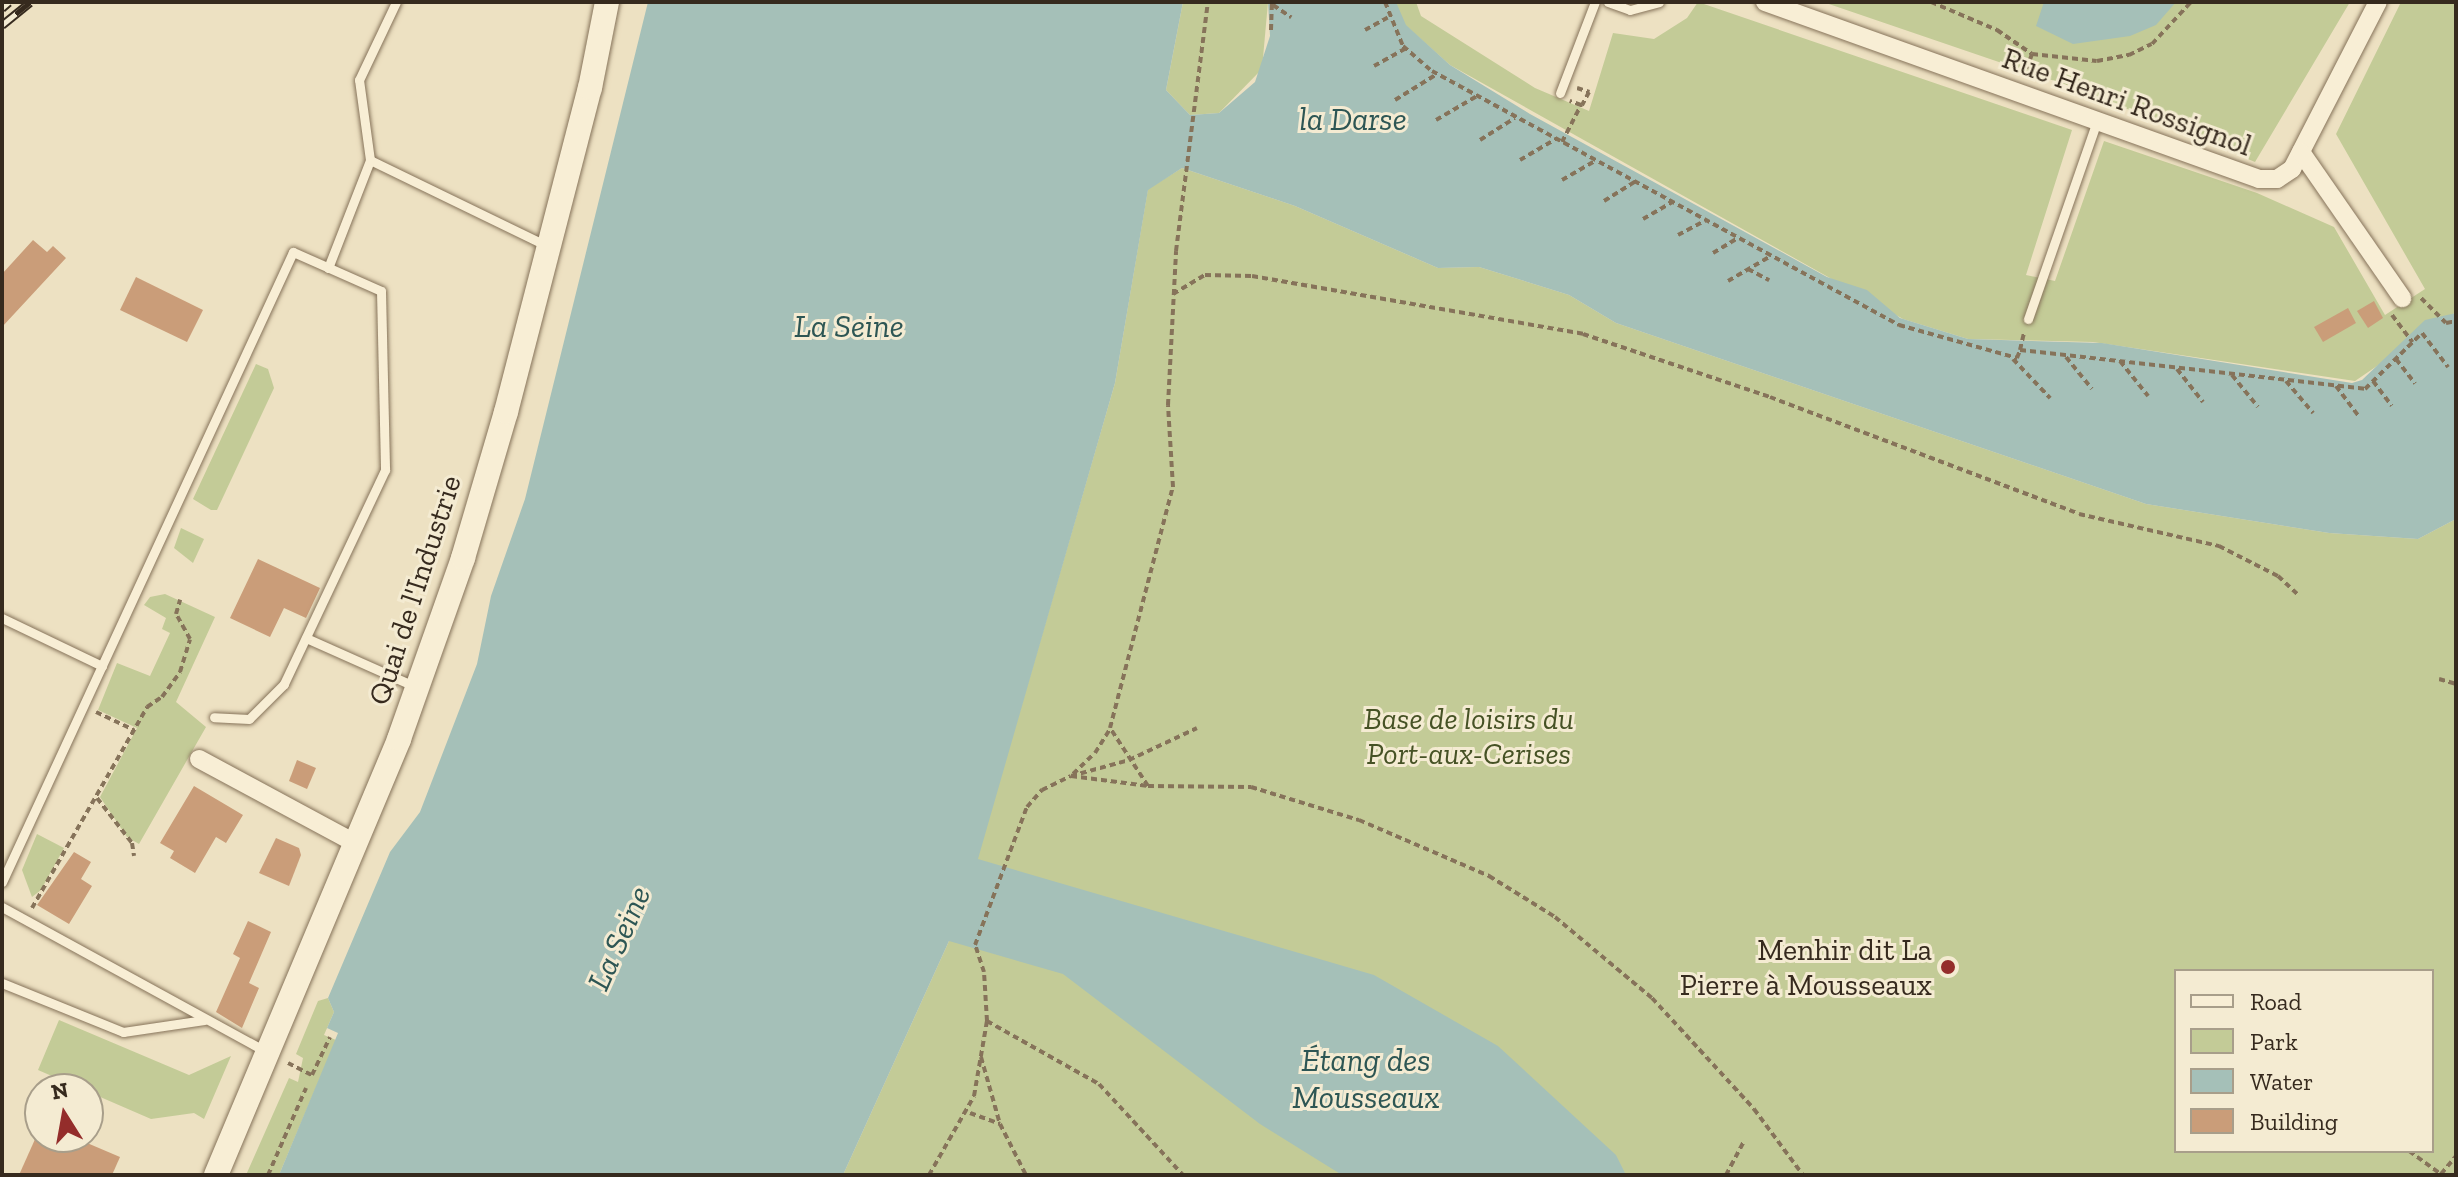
<!DOCTYPE html>
<html>
<head>
<meta charset="utf-8">
<style>
	body { margin:0 }
	#map { position:relative; width:2458px; height:1177px; overflow:hidden; background:#ede1c2; font-family:"Zilla Slab",serif }
	div>[style] { position:absolute }
	[style*='--x'] { left:calc(var(--x)*1px); top:calc(var(--y)*1px); width:calc(var(--w)*1px); rotate:calc(var(--a)*1deg) }
	.green>* { inset:0; background:#c3cb97 }
	.water>* { inset:0; background:#a5c0b8 }
	.building>* { inset:0; background:#ca9d79 }
	.path>* { height:4px; margin-top:-2px; transform-origin:0; background:repeating-linear-gradient(90deg,#86735a 0 6px,transparent 0 10px) }
	.roads { filter:drop-shadow(0 0 2px #86735a) drop-shadow(0 0 2px #86735a) }
	.lane>* { height:9px; margin:-4.5px; padding:0 4.5px; transform-origin:4.5px; border-radius:4.5px; background:#f8eed5 }
	.street>* { height:18px; margin:-9px; padding:0 9px; transform-origin:9px; border-radius:9px; background:#f8eed5 }
	.secondary>* { height:24px; margin:-12px; padding:0 12px; transform-origin:12px; border-radius:12px; background:#f8eed5 }
	.rail>* { height:9px; margin-top:-4.5px; transform-origin:0; background:repeating-linear-gradient(90deg,#f4ebd2 0 18px,#362a1e 0 36px); box-sizing:border-box; border-block:2px solid #362a1e }
	.dots>* { width:22px; height:22px; translate:-50% -50%; box-sizing:border-box; border:4px solid #f4ebd2; border-radius:50% }
	span { translate:-50% -50%; white-space:nowrap; text-align:center; line-height:1.15; -webkit-text-stroke:6px #f4ebd2; paint-order:stroke }
	.street-label { font-size:30px; color:#362a1e }
	.park-label { font-size:30px; color:#465225; font-style:italic }
	.poi-label { font-size:30px; color:#362a1e }
	.right { translate:-100% -50%; text-align:right }
	.water-label { font-size:32px; color:#2d5654; font-style:italic }
	.frame { position:absolute; inset:0; border:4px solid #362a1e; pointer-events:none }
	.legend { position:absolute; left:2174px; top:969px; width:260px; height:184px; box-sizing:border-box; background:#f4ebd2; border:2px solid #a89e8a; margin:0; padding:10px 14px; list-style:none; font-size:24px; color:#362a1e }
	.legend li { display:flex; align-items:center; gap:16px; height:40px }
	.legend b { width:40px; border:2px solid #a89e8a }
	.north { position:absolute; left:24px; top:1073px; width:80px; height:80px; box-sizing:border-box; background:#f4ebd2; border:2px solid #a89e8a; border-radius:50%; rotate:349deg; font-size:22px; font-weight:700; line-height:32px; text-align:center; color:#362a1e }
	.north::after { content:''; display:block; margin:auto; width:28px; height:36px; background:#942d2b; clip-path:polygon(50% 0,100% 100%,50% 72%,0 100%) }
</style>
</head>
<body>
<div id="map">
	<div class="green">
		<div style="clip-path:polygon(1183px 2px,1268px 2px,1262px 69px,1219px 113px,1190px 115px,1166px 90px)"></div>
		<div style="clip-path:polygon(1393px 2px,1416px 2px,1421px 16px,1535px 88px,1589px 111px,1613px 33px,1654px 39px,1687px 18px,1698px 2px,2072px 130px,2026px 275px,2055px 281px,2104px 141px,2257px 193px,2334px 227px,2385px 315px,2425px 289px,2336px 134px,2401px 2px,2456px 2px,2456px 312px,2355px 381px,2093px 342px,1968px 339px,1903px 319px,1450px 65px,1395px 16px)"></div>
		<div style="clip-path:polygon(1823px 2px,2350px 2px,2255px 162px,2084px 91px)"></div>
		<div style="clip-path:polygon(evenodd,1182px 168px,1295px 206px,1438px 268px,1479px 267px,1569px 295px,1616px 323px,2146px 504px,2329px 533px,2418px 539px,2456px 519px,2456px 1175px,843px 1175px,949px 941px,977px 859px,1115px 383px,1148px 189px,1182px 168px,2176px 971px,2432px 971px,2432px 1151px,2176px 1151px,2176px 971px)"></div>
		<div style="clip-path:polygon(256px 364px,268px 369px,274px 388px,217px 510px,211px 510px,193px 499px)"></div>
		<div style="clip-path:polygon(181px 528px,204px 539px,193px 563px,174px 548px)"></div>
		<div style="clip-path:polygon(165px 594px,215px 617px,176px 702px,206px 727px,139px 844px,127px 837px,100px 797px,137px 728px,98px 710px,117px 663px,150px 676px,170px 633px,162px 629px,166px 618px,144px 605px,150px 597px)"></div>
		<div style="clip-path:polygon(37px 834px,64px 848px,41px 890px,32px 897px,22px 870px)"></div>
		<div style="clip-path:polygon(328px 998px,334px 1012px,324px 1035px,336px 1040px,279px 1175px,246px 1175px,289px 1078px,298px 1082px,303px 1058px,296px 1054px,318px 1001px)"></div>
		<div style="clip-path:polygon(59px 1020px,189px 1075px,231px 1056px,204px 1119px,194px 1113px,151px 1119px,38px 1070px)"></div>
	</div>
	<div class="water">
		<div style="clip-path:polygon(648px 2px,1183px 2px,1166px 90px,1190px 115px,1219px 113px,1255px 82px,1270px 36px,1268px 2px,1396px 2px,1406px 25px,1450px 65px,1530px 114px,1827px 277px,1867px 290px,1900px 318px,1968px 339px,2102px 343px,2352px 383px,2362px 380px,2425px 320px,2456px 313px,2456px 519px,2418px 539px,2329px 533px,2146px 504px,1616px 323px,1569px 295px,1479px 267px,1438px 268px,1295px 206px,1182px 168px,1148px 190px,1115px 383px,978px 859px,1374px 975px,1498px 1046px,1616px 1155px,1626px 1175px,1342px 1175px,1260px 1124px,1063px 974px,949px 941px,843px 1175px,279px 1175px,338px 1033px,327px 1028px,334px 1012px,328px 998px,390px 852px,420px 812px,477px 664px,491px 596px,525px 499px)"></div>
		<div style="clip-path:polygon(2044px 2px,2176px 2px,2156px 25px,2130px 36px,2073px 44px,2036px 26px)"></div>
	</div>
	<div class="building">
		<div style="clip-path:polygon(33px 240px,47px 252px,53px 246px,66px 258px,2px 327px,2px 274px)"></div>
		<div style="clip-path:polygon(136px 277px,203px 310px,187px 342px,120px 310px)"></div>
		<div style="clip-path:polygon(2374px 301px,2383px 318px,2368px 328px,2357px 311px)"></div>
		<div style="clip-path:polygon(2348px 308px,2356px 323px,2323px 342px,2314px 327px)"></div>
		<div style="clip-path:polygon(258px 559px,320px 588px,306px 618px,284px 608px,270px 637px,230px 618px)"></div>
		<div style="clip-path:polygon(297px 760px,316px 768px,307px 789px,289px 781px)"></div>
		<div style="clip-path:polygon(194px 786px,243px 815px,226px 843px,216px 837px,195px 873px,170px 858px,174px 851px,160px 843px)"></div>
		<div style="clip-path:polygon(276px 838px,299px 848px,301px 855px,289px 886px,259px 873px)"></div>
		<div style="clip-path:polygon(74px 852px,91px 862px,81px 879px,92px 886px,69px 924px,37px 905px)"></div>
		<div style="clip-path:polygon(248px 921px,271px 932px,249px 983px,259px 988px,242px 1028px,216px 1012px,240px 958px,233px 954px)"></div>
		<div style="clip-path:polygon(36px 1137px,73px 1137px,120px 1157px,112px 1175px,19px 1175px)"></div>
	</div>
	<div class="path">
		<div style="--x:1385;--y:2;--w:48;--a:67.8"></div>
		<div style="--x:1403;--y:46;--w:38;--a:41"></div>
		<div style="--x:1432;--y:71;--w:532;--a:28.54"></div>
		<div style="--x:1899;--y:325;--w:123;--a:15.6"></div>
		<div style="--x:2017;--y:358;--w:9;--a:-69"></div>
		<div style="--x:2020;--y:350;--w:347;--a:6.4"></div>
		<div style="--x:2365;--y:389;--w:80;--a:-44.5"></div>
		<div style="--x:2422;--y:333;--w:43;--a:52.6"></div>
		<div style="--x:1931;--y:2;--w:72;--a:23"></div>
		<div style="--x:1997;--y:30;--w:42;--a:34.4"></div>
		<div style="--x:2032;--y:54;--w:23;--a:110"></div>
		<div style="--x:1273;--y:5;--w:22;--a:34"></div>
		<div style="--x:1271;--y:30;--w:28;--a:-88"></div>
		<div style="--x:1365;--y:30;--w:26;--a:-29"></div>
		<div style="--x:2032;--y:54;--w:65;--a:6.1"></div>
		<div style="--x:2097;--y:61;--w:33;--a:-11"></div>
		<div style="--x:2129;--y:55;--w:25;--a:-26"></div>
		<div style="--x:2152;--y:44;--w:57;--a:-47.1"></div>
		<div style="--x:1374;--y:66;--w:37;--a:-29"></div>
		<div style="--x:1577;--y:88;--w:13;--a:18"></div>
		<div style="--x:1589;--y:92;--w:15;--a:118"></div>
		<div style="--x:1395;--y:100;--w:49;--a:-31.8"></div>
		<div style="--x:1436;--y:120;--w:48;--a:-30.3"></div>
		<div style="--x:1480;--y:140;--w:41;--a:-32.2"></div>
		<div style="--x:1562;--y:142;--w:42;--a:-62.8"></div>
		<div style="--x:1581;--y:105;--w:12;--a:-160"></div>
		<div style="--x:1520;--y:160;--w:42;--a:-30.3"></div>
		<div style="--x:1562;--y:180;--w:38;--a:-30"></div>
		<div style="--x:1604;--y:201;--w:38;--a:-32"></div>
		<div style="--x:1643;--y:219;--w:34;--a:-30"></div>
		<div style="--x:1678;--y:235;--w:32;--a:-28"></div>
		<div style="--x:1713;--y:253;--w:29;--a:-31"></div>
		<div style="--x:1748;--y:269;--w:24;--a:28"></div>
		<div style="--x:1728;--y:281;--w:50;--a:-30.2"></div>
		<div style="--x:1173;--y:294;--w:37;--a:-31"></div>
		<div style="--x:1205;--y:275;--w:47;--a:1.2"></div>
		<div style="--x:1252;--y:276;--w:336;--a:9.9"></div>
		<div style="--x:1583;--y:334;--w:197;--a:18.6"></div>
		<div style="--x:1770;--y:397;--w:330;--a:20.7"></div>
		<div style="--x:2079;--y:514;--w:144;--a:12.9"></div>
		<div style="--x:2219;--y:546;--w:66;--a:27"></div>
		<div style="--x:2278;--y:576;--w:26;--a:43"></div>
		<div style="--x:2421;--y:298;--w:35;--a:45"></div>
		<div style="--x:2446;--y:323;--w:10;--a:-11"></div>
		<div style="--x:2392;--y:315;--w:34;--a:53"></div>
		<div style="--x:2020;--y:350;--w:17;--a:-77"></div>
		<div style="--x:2066;--y:357;--w:41;--a:50.9"></div>
		<div style="--x:2013;--y:359;--w:54;--a:46.5"></div>
		<div style="--x:2396;--y:359;--w:31;--a:52"></div>
		<div style="--x:2120;--y:361;--w:45;--a:51.3"></div>
		<div style="--x:2177;--y:369;--w:42;--a:51.8"></div>
		<div style="--x:2232;--y:375;--w:41;--a:50.9"></div>
		<div style="--x:2286;--y:381;--w:42;--a:49.8"></div>
		<div style="--x:2373;--y:381;--w:31;--a:53"></div>
		<div style="--x:2336;--y:386;--w:38;--a:53"></div>
		<div style="--x:2439;--y:679;--w:18;--a:16"></div>
		<div style="--x:96;--y:712;--w:42;--a:25.3"></div>
		<div style="--x:1073;--y:774;--w:30;--a:-44"></div>
		<div style="--x:1095;--y:753;--w:28;--a:-58"></div>
		<div style="--x:1071;--y:776;--w:78;--a:7.4"></div>
		<div style="--x:1148;--y:786;--w:103;--a:0.6"></div>
		<div style="--x:1251;--y:787;--w:113;--a:17"></div>
		<div style="--x:1359;--y:820;--w:142;--a:23.3"></div>
		<div style="--x:1489;--y:876;--w:78;--a:31.8"></div>
		<div style="--x:1555;--y:917;--w:126;--a:39.9"></div>
		<div style="--x:1652;--y:998;--w:151;--a:47.4"></div>
		<div style="--x:1754;--y:1109;--w:82;--a:53.4"></div>
		<div style="--x:1148;--y:786;--w:69;--a:-123.2"></div>
		<div style="--x:1110;--y:728;--w:249;--a:-75.4"></div>
		<div style="--x:1173;--y:487;--w:82;--a:-93.5"></div>
		<div style="--x:1168;--y:405;--w:154;--a:-87"></div>
		<div style="--x:1176;--y:251;--w:251;--a:-82.7"></div>
		<div style="--x:97;--y:798;--w:57;--a:52.1"></div>
		<div style="--x:132;--y:843;--w:13;--a:81"></div>
		<div style="--x:32;--y:908;--w:232;--a:-60.2"></div>
		<div style="--x:147;--y:707;--w:18;--a:-34"></div>
		<div style="--x:162;--y:697;--w:31;--a:-54"></div>
		<div style="--x:180;--y:672;--w:34;--a:-73"></div>
		<div style="--x:190;--y:639;--w:29;--a:-119"></div>
		<div style="--x:176;--y:614;--w:15;--a:-74"></div>
		<div style="--x:987;--y:1021;--w:129;--a:29.4"></div>
		<div style="--x:1099;--y:1084;--w:124;--a:47.3"></div>
		<div style="--x:981;--y:1057;--w:70;--a:74.2"></div>
		<div style="--x:288;--y:1063;--w:27;--a:27"></div>
		<div style="--x:312;--y:1075;--w:42;--a:-64.7"></div>
		<div style="--x:970;--y:1113;--w:32;--a:20"></div>
		<div style="--x:1000;--y:1124;--w:57;--a:63"></div>
		<div style="--x:2409;--y:1151;--w:39;--a:36"></div>
		<div style="--x:2441;--y:1174;--w:23;--a:-50"></div>
		<div style="--x:268;--y:1175;--w:95;--a:-66.4"></div>
		<div style="--x:929;--y:1175;--w:91;--a:-60.3"></div>
		<div style="--x:974;--y:1096;--w:76;--a:-80.2"></div>
		<div style="--x:987;--y:1021;--w:49;--a:-93.5"></div>
		<div style="--x:984;--y:972;--w:28;--a:-108"></div>
		<div style="--x:975;--y:945;--w:147;--a:-69.4"></div>
		<div style="--x:1027;--y:807;--w:23;--a:-49"></div>
		<div style="--x:1042;--y:790;--w:32;--a:-26"></div>
		<div style="--x:1071;--y:776;--w:60;--a:-15.4"></div>
		<div style="--x:1129;--y:760;--w:75;--a:-25.2"></div>
		<div style="--x:1726;--y:1175;--w:38;--a:-62"></div>
	</div>
	<div class="roads">
		<div class="lane">
			<div style="--x:1608;--y:2;--w:23;--a:20"></div>
			<div style="--x:1630;--y:10;--w:30;--a:-15"></div>
			<div style="--x:1560;--y:93;--w:97;--a:-69"></div>
			<div style="--x:370;--y:160;--w:197;--a:25.9"></div>
			<div style="--x:328;--y:268;--w:116;--a:-68.7"></div>
			<div style="--x:370;--y:160;--w:81;--a:-97.8"></div>
			<div style="--x:359;--y:80;--w:86;--a:-64.6"></div>
			<div style="--x:2028;--y:319;--w:210;--a:-70.8"></div>
			<div style="--x:2;--y:618;--w:111;--a:25.6"></div>
			<div style="--x:306;--y:638;--w:120;--a:24"></div>
			<div style="--x:2;--y:882;--w:694;--a:-65.21"></div>
			<div style="--x:293;--y:252;--w:96;--a:23.9"></div>
			<div style="--x:381;--y:291;--w:179;--a:88.7"></div>
			<div style="--x:385;--y:470;--w:237;--a:115.3"></div>
			<div style="--x:284;--y:684;--w:49;--a:135"></div>
			<div style="--x:249;--y:719;--w:35;--a:-177"></div>
			<div style="--x:2;--y:907;--w:300;--a:28.7"></div>
			<div style="--x:2;--y:983;--w:131;--a:22"></div>
			<div style="--x:123;--y:1032;--w:82;--a:-8.4"></div>
		</div>
		<div class="street">
			<div style="--x:1765;--y:2;--w:525;--a:19.71"></div>
			<div style="--x:2259;--y:179;--w:18;--a:0"></div>
			<div style="--x:2277;--y:179;--w:18;--a:-34"></div>
			<div style="--x:2292;--y:169;--w:188;--a:-62.8"></div>
			<div style="--x:2301;--y:152;--w:178;--a:55.3"></div>
			<div style="--x:199;--y:759;--w:179;--a:28.3"></div>
		</div>
		<div class="secondary">
			<div style="--x:216;--y:1175;--w:473;--a:-67.2"></div>
			<div style="--x:399;--y:739;--w:192;--a:-70.5"></div>
			<div style="--x:463;--y:558;--w:152;--a:-73.6"></div>
			<div style="--x:506;--y:412;--w:335;--a:-75.5"></div>
			<div style="--x:590;--y:88;--w:88;--a:-78.8"></div>
		</div>
	</div>
	<div class="rail">
		<div style="--x:2;--y:8;--w:9;--a:-41"></div>
		<div style="--x:2;--y:25;--w:36;--a:-39"></div>
	</div>
	<div class="dots">
		<div style="left:1948px;top:967px;background:#942d2b"></div>
	</div>
	<div class="street-label">
		<span style="left:2127px;top:102px;rotate:20deg">Rue Henri Rossignol</span>
		<span style="left:415px;top:590px;rotate:-72deg">Quai de l'Industrie</span>
	</div>
	<div class="park-label">
		<span style="left:1469px;top:736px">Base de loisirs du<br>Port-aux-Cerises</span>
	</div>
	<div class="poi-label">
		<span class="right" style="left:1932px;top:967px">Menhir dit La<br>Pierre à Mousseaux</span>
	</div>
	<div class="water-label">
		<span style="left:1353px;top:119px">la Darse</span>
		<span style="left:849px;top:326px">La Seine</span>
		<span style="left:619px;top:938px;rotate:-66deg">La Seine</span>
		<span style="left:1366px;top:1079px">Étang des<br>Mousseaux</span>
	</div>
	<div class="frame"></div>
	<ul class="legend">
	<li><b style="height:10px;background:#f8eed5"></b>Road</li>
	<li><b style="height:22px;background:#c3cb97"></b>Park</li>
	<li><b style="height:22px;background:#a5c0b8"></b>Water</li>
	<li><b style="height:22px;background:#ca9d79"></b>Building</li>
	</ul>
	<div class="north">N</div>
</div>
</body>
</html>
